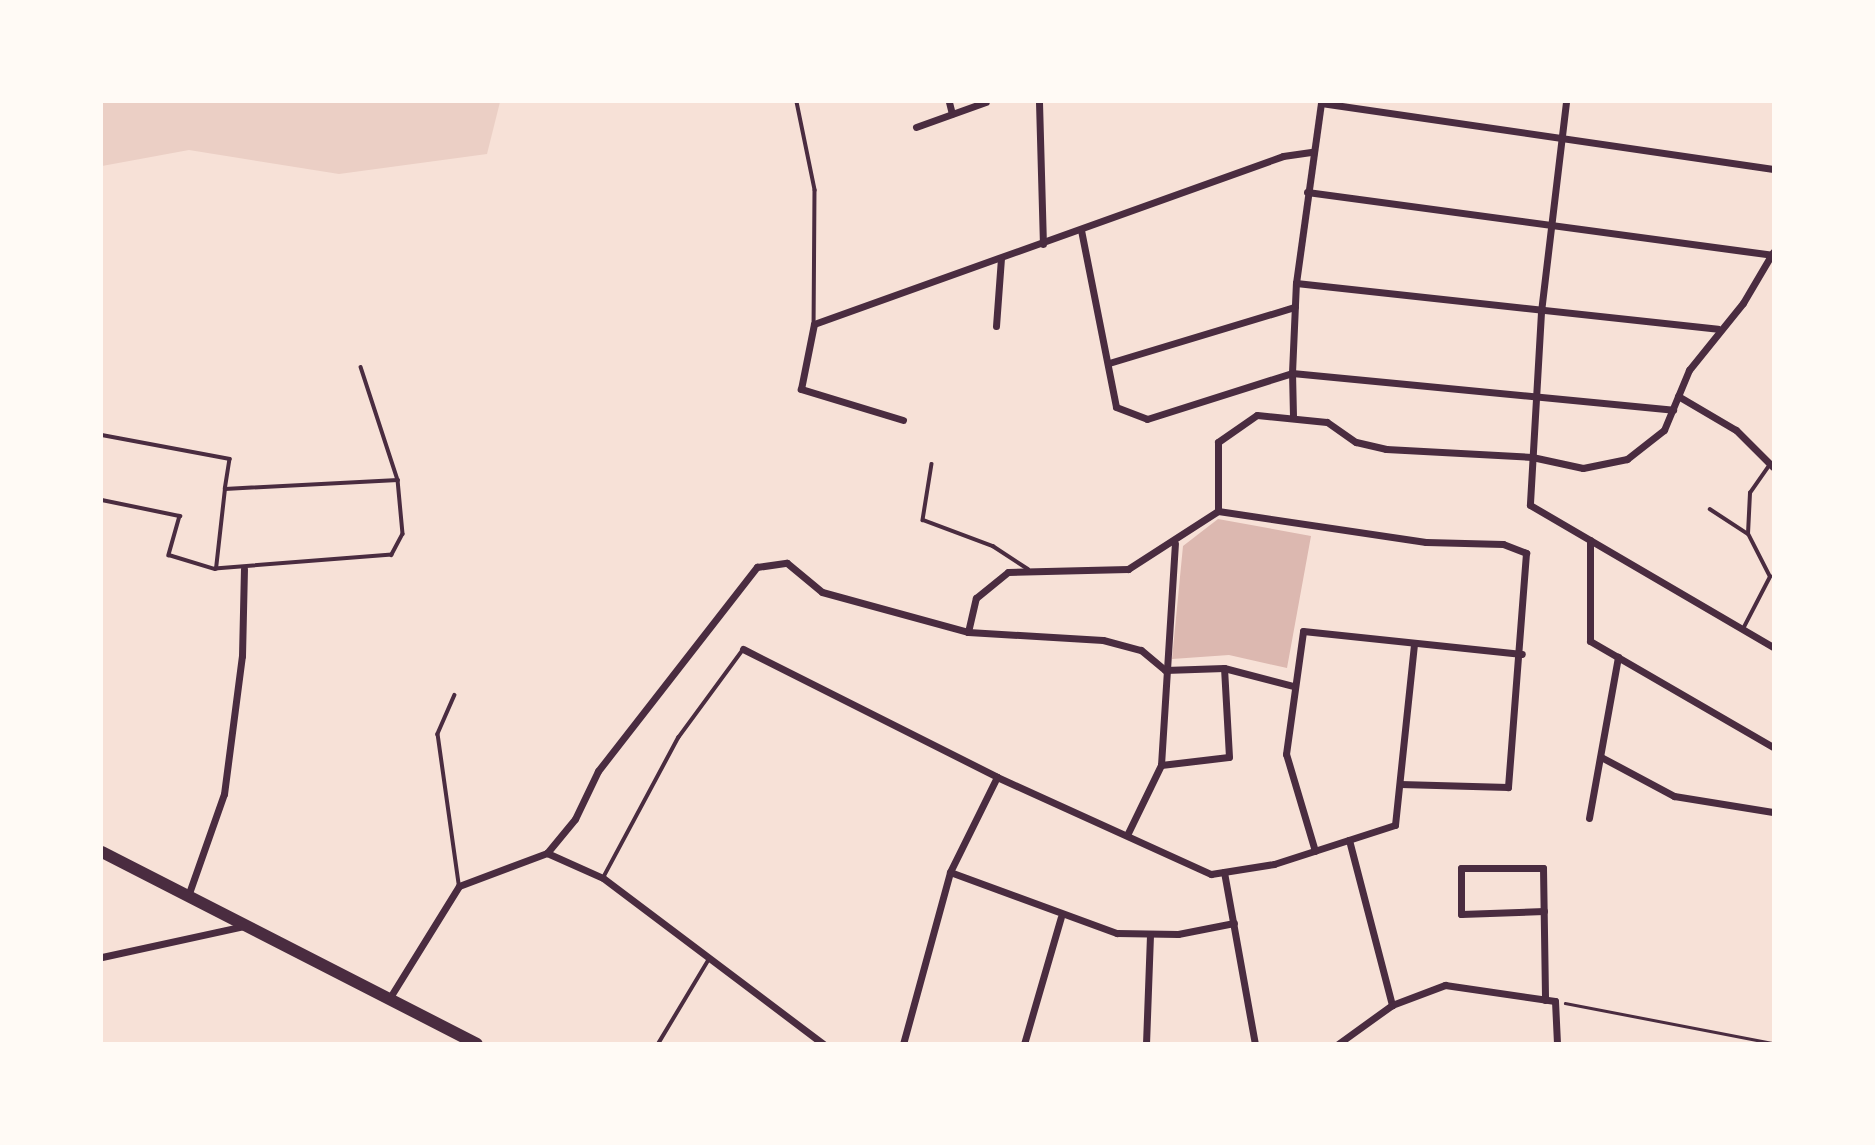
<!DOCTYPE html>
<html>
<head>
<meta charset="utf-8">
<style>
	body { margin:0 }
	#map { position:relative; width:1875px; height:1145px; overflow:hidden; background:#f7e1d7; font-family:"IBM Plex Sans",sans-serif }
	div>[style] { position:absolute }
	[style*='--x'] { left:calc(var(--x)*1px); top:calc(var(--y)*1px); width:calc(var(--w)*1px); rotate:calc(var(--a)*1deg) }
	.green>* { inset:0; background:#ebcfc5 }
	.water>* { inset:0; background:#dcb8b0 }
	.path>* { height:2.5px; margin:-1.25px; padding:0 1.25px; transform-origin:1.25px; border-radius:1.25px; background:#4a2c40 }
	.service>* { height:3.5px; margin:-1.75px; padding:0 1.75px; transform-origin:1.75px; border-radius:1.75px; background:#4a2c40 }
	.minor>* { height:7px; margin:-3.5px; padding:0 3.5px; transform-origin:3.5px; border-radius:3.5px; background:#4a2c40 }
	.trunk>* { height:12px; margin:-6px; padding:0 6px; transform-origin:6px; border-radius:6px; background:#4a2c40 }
	span { translate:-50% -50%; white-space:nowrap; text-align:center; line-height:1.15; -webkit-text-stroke:5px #fffaf5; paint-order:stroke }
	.frame { position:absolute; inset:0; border:103px solid #fffaf5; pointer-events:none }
</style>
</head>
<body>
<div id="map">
	<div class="green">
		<div style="clip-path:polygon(102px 102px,500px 102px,487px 154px,339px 174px,189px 150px,102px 166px)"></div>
	</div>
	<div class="water">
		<div style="clip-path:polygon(1218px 519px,1311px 536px,1287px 668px,1229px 655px,1172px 659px,1183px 546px)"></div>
	</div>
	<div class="path">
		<div style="--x:1565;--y:1003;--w:212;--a:10.9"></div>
	</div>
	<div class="service">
		<div style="--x:797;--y:102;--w:90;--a:78.4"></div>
		<div style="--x:815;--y:190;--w:132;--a:90.4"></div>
		<div style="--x:361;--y:367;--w:119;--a:71.9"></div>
		<div style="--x:398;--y:480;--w:54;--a:84.7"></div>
		<div style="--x:403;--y:534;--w:24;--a:118"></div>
		<div style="--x:392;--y:555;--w:177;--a:175.5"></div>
		<div style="--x:216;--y:569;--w:81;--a:-83.6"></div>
		<div style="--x:225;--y:489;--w:173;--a:-3"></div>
		<div style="--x:102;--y:435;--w:130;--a:10.6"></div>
		<div style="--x:230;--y:459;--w:30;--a:99"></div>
		<div style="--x:932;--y:464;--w:57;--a:99.1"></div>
		<div style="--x:923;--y:520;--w:75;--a:20.4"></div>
		<div style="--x:993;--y:546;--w:42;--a:33.3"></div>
		<div style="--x:102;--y:500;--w:80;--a:11.6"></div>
		<div style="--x:180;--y:516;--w:41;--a:105.8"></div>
		<div style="--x:169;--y:555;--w:48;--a:16.9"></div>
		<div style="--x:1710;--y:509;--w:45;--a:33.3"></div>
		<div style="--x:1743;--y:629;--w:59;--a:-62.6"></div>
		<div style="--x:1770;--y:577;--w:48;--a:-117.1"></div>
		<div style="--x:1748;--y:534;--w:41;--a:-87.2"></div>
		<div style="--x:1750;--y:493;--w:33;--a:-55"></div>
		<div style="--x:455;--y:695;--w:43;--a:113.6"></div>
		<div style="--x:438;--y:734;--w:151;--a:82"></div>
		<div style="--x:604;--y:876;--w:157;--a:-61.8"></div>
		<div style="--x:678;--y:738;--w:108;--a:-53.7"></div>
		<div style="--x:658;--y:1044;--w:99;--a:-59"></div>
	</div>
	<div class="minor">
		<div style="--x:949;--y:102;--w:12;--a:76"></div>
		<div style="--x:1039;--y:102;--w:142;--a:88.4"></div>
		<div style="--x:1566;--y:102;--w:211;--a:96.8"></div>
		<div style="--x:1541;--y:312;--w:193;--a:93.3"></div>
		<div style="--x:1530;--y:505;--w:281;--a:30.3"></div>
		<div style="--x:1321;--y:103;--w:457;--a:8.3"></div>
		<div style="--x:916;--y:127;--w:74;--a:-19.7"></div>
		<div style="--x:1307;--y:192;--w:469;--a:7.7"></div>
		<div style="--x:1081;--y:230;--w:180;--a:78.8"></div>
		<div style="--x:1116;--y:407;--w:33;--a:21"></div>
		<div style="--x:1147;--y:419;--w:152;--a:-17.6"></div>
		<div style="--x:1292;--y:373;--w:90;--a:-87.5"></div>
		<div style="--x:1296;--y:283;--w:183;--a:-82.1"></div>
		<div style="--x:1296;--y:283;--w:424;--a:6.2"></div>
		<div style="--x:996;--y:326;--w:68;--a:-85.8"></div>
		<div style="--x:1109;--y:363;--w:194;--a:-16.8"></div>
		<div style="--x:1678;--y:396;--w:67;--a:30.4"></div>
		<div style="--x:1736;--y:430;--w:52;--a:45"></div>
		<div style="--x:1293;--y:416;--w:43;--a:-91.3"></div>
		<div style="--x:1292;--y:373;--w:383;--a:5.5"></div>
		<div style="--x:903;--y:420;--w:107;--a:-163.1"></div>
		<div style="--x:801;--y:389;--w:66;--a:-78.7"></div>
		<div style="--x:814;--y:324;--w:498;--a:-19.7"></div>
		<div style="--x:1283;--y:156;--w:30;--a:-8"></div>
		<div style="--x:1218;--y:511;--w:210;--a:8.5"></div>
		<div style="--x:1426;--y:542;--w:77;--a:1.5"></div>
		<div style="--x:1503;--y:544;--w:25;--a:21"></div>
		<div style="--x:1526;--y:553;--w:235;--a:94.4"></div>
		<div style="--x:1508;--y:787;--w:108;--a:-178.4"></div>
		<div style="--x:1590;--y:540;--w:101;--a:90"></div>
		<div style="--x:1590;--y:641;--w:211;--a:30.1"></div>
		<div style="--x:968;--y:632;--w:35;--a:-77"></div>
		<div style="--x:976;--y:598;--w:41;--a:-39.1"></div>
		<div style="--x:1008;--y:572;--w:120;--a:-1.4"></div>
		<div style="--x:1128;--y:569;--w:107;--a:-32.8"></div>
		<div style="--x:1218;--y:511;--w:69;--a:-90"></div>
		<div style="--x:1218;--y:442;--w:47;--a:-34.7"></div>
		<div style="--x:1257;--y:415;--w:70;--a:5.7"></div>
		<div style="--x:1327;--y:422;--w:35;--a:35"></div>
		<div style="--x:1356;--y:442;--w:31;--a:13"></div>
		<div style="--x:1386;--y:449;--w:146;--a:3.1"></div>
		<div style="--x:1532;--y:457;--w:52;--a:12.2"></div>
		<div style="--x:1583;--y:468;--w:45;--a:-11.6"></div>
		<div style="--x:1627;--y:459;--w:47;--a:-38.1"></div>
		<div style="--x:1664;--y:430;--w:65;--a:-67.4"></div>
		<div style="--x:1689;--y:370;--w:86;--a:-51.1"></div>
		<div style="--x:1743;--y:303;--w:59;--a:-59.5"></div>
		<div style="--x:743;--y:649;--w:284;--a:26.7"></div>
		<div style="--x:997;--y:777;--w:235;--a:24.4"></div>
		<div style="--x:1211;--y:874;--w:64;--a:-9"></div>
		<div style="--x:1274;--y:864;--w:127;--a:-17.9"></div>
		<div style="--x:1395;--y:825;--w:182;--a:-84"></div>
		<div style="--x:1601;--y:757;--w:83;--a:28.1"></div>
		<div style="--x:1674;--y:796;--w:100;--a:9.2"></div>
		<div style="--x:1161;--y:765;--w:68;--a:-6.7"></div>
		<div style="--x:1229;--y:757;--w:89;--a:-93.2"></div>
		<div style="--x:1589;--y:818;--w:164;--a:-79.8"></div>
		<div style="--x:1128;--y:833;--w:76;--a:-64.1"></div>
		<div style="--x:1161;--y:765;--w:222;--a:-86.4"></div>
		<div style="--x:1349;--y:840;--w:171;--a:75.4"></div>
		<div style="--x:1315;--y:851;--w:101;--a:-106.6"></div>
		<div style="--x:1286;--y:754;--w:124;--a:-82.1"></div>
		<div style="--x:1303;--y:631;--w:220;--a:6"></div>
		<div style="--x:547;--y:853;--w:61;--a:24.1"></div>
		<div style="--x:603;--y:878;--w:276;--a:37"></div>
		<div style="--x:950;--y:872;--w:178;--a:20.1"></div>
		<div style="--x:1117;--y:933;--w:61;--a:0.9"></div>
		<div style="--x:1178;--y:934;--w:57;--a:-11.1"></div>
		<div style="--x:1224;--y:872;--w:175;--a:79.8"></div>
		<div style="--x:188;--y:896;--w:108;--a:-70.6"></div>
		<div style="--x:224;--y:794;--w:139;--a:-82.6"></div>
		<div style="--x:242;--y:656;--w:87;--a:-88.7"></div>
		<div style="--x:1544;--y:911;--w:83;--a:177.9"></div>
		<div style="--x:1461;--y:914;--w:46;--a:-90"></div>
		<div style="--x:1461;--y:868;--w:82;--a:0"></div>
		<div style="--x:1543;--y:868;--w:132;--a:89.1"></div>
		<div style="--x:102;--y:957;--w:145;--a:-12.3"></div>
		<div style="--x:389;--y:999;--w:133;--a:-58.2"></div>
		<div style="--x:459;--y:886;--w:94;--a:-20.6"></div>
		<div style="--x:547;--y:853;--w:44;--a:-50.5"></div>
		<div style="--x:575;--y:819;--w:53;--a:-64.4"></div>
		<div style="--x:598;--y:771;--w:259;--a:-52.1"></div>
		<div style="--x:757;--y:567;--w:30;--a:-8"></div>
		<div style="--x:787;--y:563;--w:45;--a:39.6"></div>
		<div style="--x:822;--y:592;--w:151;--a:15.3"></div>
		<div style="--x:968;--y:632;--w:135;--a:3.4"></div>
		<div style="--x:1103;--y:640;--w:39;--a:15"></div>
		<div style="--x:1141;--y:650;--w:31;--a:40"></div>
		<div style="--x:1165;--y:670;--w:59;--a:-1.9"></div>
		<div style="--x:1224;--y:668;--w:71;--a:14.6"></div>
		<div style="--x:903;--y:1044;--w:178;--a:-74.7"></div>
		<div style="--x:950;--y:872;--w:106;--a:-63.7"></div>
		<div style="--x:1024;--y:1044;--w:132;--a:-73.8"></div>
		<div style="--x:1146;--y:1044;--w:109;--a:-87.9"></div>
		<div style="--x:1338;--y:1044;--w:67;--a:-35.8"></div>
		<div style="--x:1392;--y:1005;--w:57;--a:-20.7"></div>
		<div style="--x:1445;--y:985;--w:111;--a:8.3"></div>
		<div style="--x:1555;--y:1001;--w:43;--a:87.3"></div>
	</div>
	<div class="trunk">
		<div style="--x:102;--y:852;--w:421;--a:27.1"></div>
	</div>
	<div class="frame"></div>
</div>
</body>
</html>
